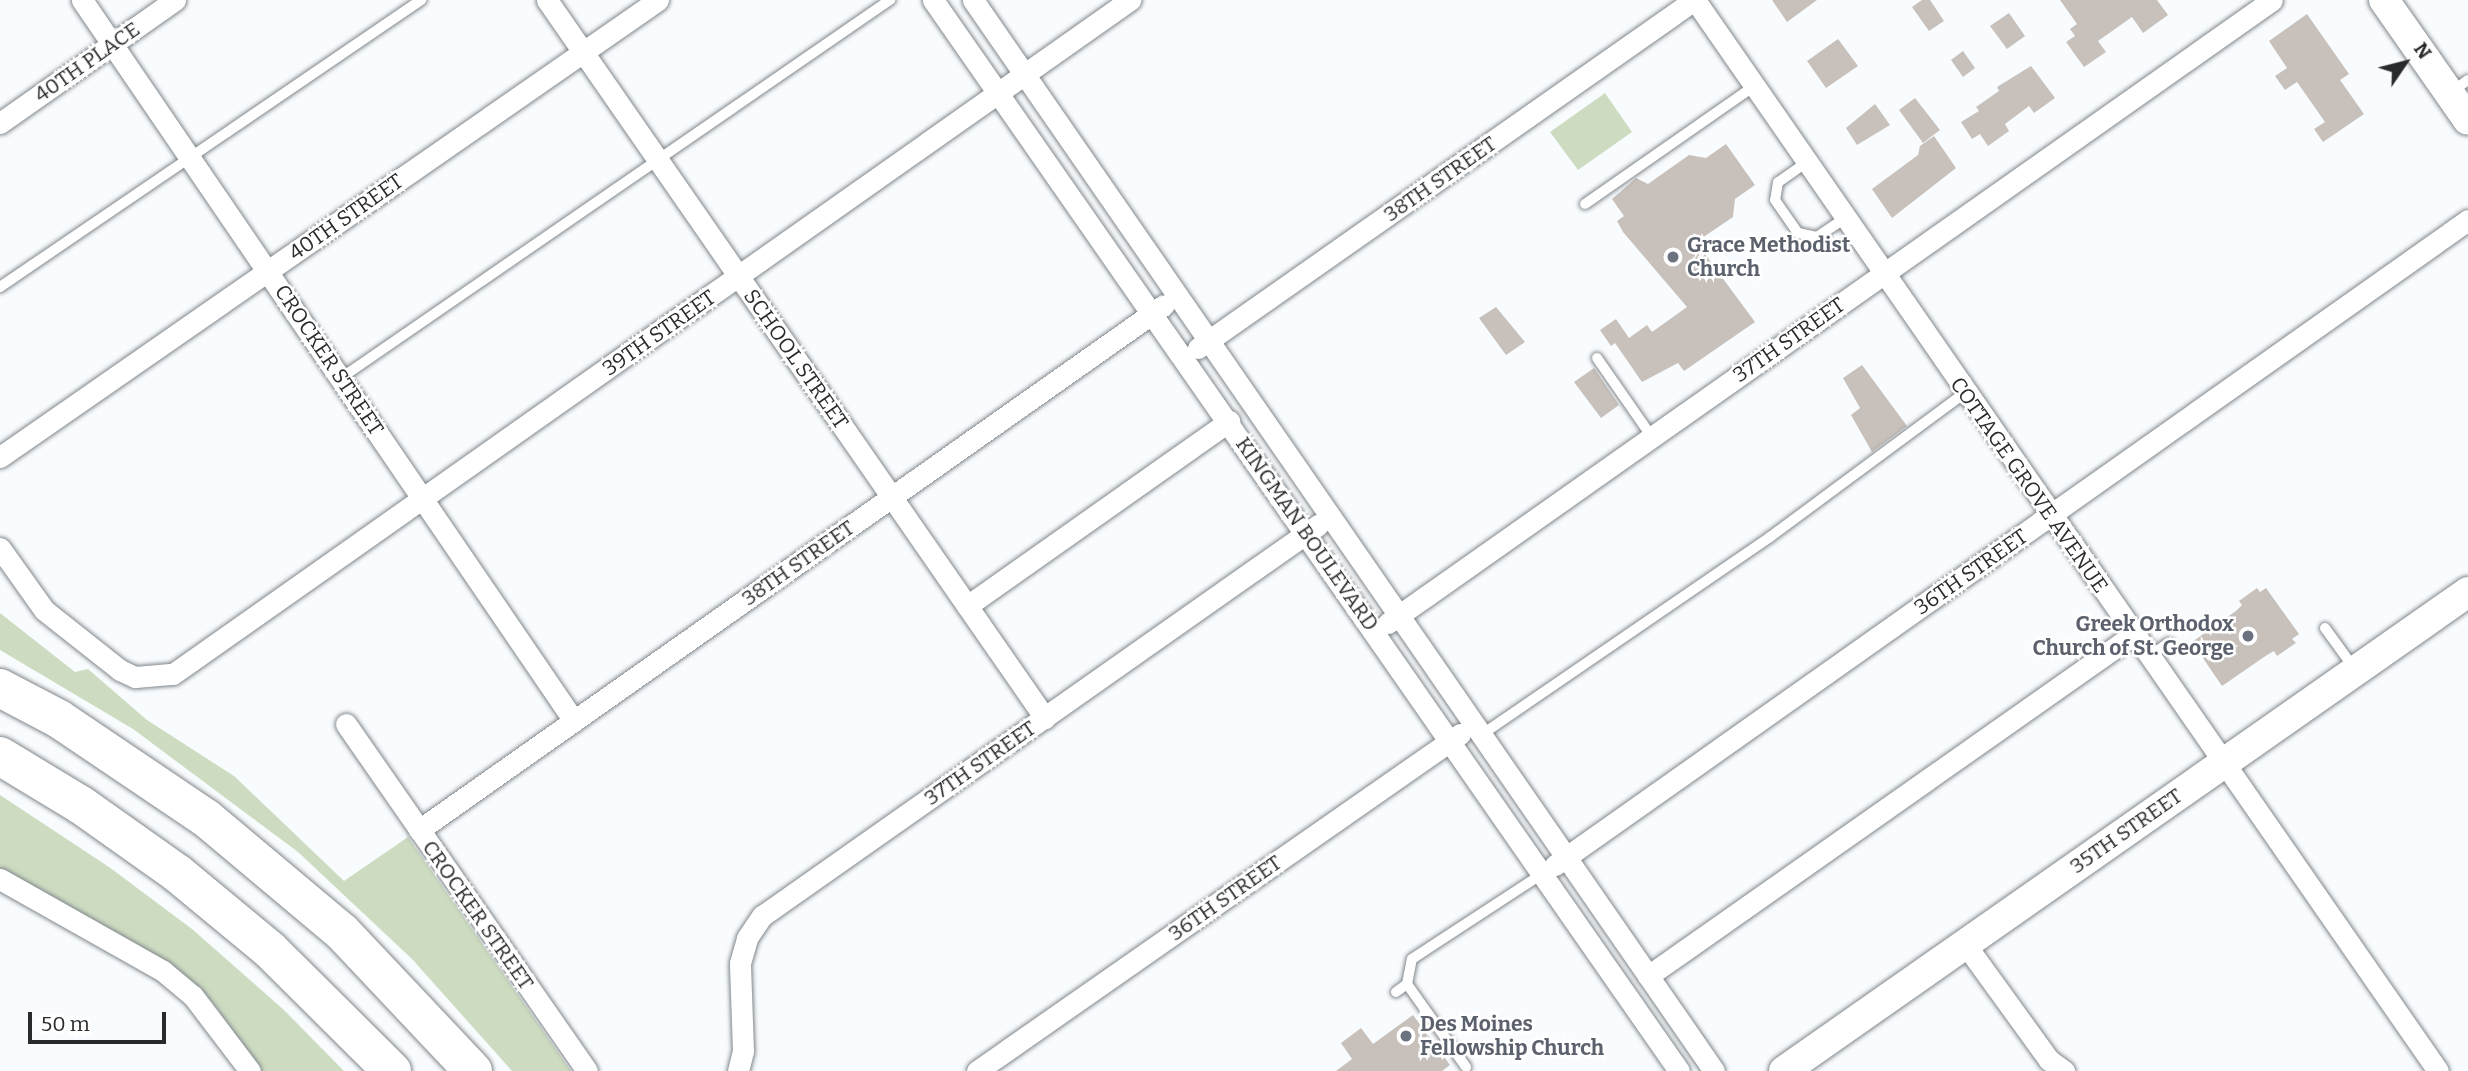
<!DOCTYPE html>
<html>
<head>
<meta charset="utf-8">
<style>
	body { margin:0 }
	#map { position:relative; width:2468px; height:1071px; overflow:hidden; background:#f9fcfe; font-family:Bitter,serif }
	div>[style] { position:absolute }
	[style*='--x'] { left:calc(var(--x)*1px); top:calc(var(--y)*1px); width:calc(var(--w)*1px); rotate:calc(var(--a)*1deg) }
	.green>* { inset:0; background:#cddcc1 }
	.building>* { inset:0; background:#c7c0bb }
	.roads { filter:drop-shadow(0 0 2px #81878c) drop-shadow(0 0 2px #81878c) }
	.lane>* { height:10px; margin:-5px; padding:0 5px; transform-origin:5px; border-radius:5px; background:#fff }
	.street>* { height:21px; margin:-10.5px; padding:0 10.5px; transform-origin:10.5px; border-radius:10.5px; background:#fff }
	.secondary>* { height:30px; margin:-15px; padding:0 15px; transform-origin:15px; border-radius:15px; background:#fff }
	.highway>* { height:38px; margin:-19px; padding:0 19px; transform-origin:19px; border-radius:19px; background:#fff }
	.dots>* { width:19px; height:19px; translate:-50% -50%; box-sizing:border-box; border:4px solid #fff; border-radius:50% }
	span { translate:-50% -50%; white-space:nowrap; text-align:center; line-height:1.15; -webkit-text-stroke:5px #fff; paint-order:stroke }
	.street-label { font-size:21px; color:#282a2c }
	.worship-label { font-size:21px; color:#5b616d; font-weight:700 }
	.left { translate:0 -50%; text-align:left }
	.right { translate:-100% -50%; text-align:right }
	.north { position:absolute; left:2370px; top:28px; width:70px; height:70px; -webkit-text-stroke:5px #fff; paint-order:stroke; rotate:55deg; font-size:19px; font-weight:700; line-height:28px; text-align:center; color:#282a2c }
	.north::after { content:''; display:block; margin:auto; width:24px; height:32px; background:#282a2c; clip-path:polygon(50% 0,100% 100%,50% 72%,0 100%) }
	.scale { position:absolute; left:28px; top:1012px; width:138px; height:32px; box-sizing:border-box; border:4px solid #282a2c; border-top:0; padding-left:9px; font-size:21px; line-height:24px; white-space:nowrap; color:#282a2c; -webkit-text-stroke:5px #fff; paint-order:stroke }
</style>
</head>
<body>
<div id="map">
	<div class="green">
		<div style="clip-path:polygon(1605px 93px,1632px 132px,1578px 170px,1550px 132px)"></div>
		<div style="clip-path:polygon(0 613px,75px 672px,88px 669px,147px 720px,234px 776px,344px 881px,408px 837px,571px 1071px,512px 1071px,412px 959px,298px 852px,133px 729px,0 650px)"></div>
		<div style="clip-path:polygon(0 795px,109px 867px,192px 929px,284px 1010px,344px 1071px,262px 1071px,213px 1003px,175px 968px,0 868px)"></div>
	</div>
	<div class="building">
		<div style="clip-path:polygon(1772px 0,1817px 0,1787px 22px)"></div>
		<div style="clip-path:polygon(1922px 0,1930px 0,1944px 21px,1929px 31px,1912px 7px)"></div>
		<div style="clip-path:polygon(2060px 0,2157px 0,2168px 15px,2143px 33px,2132px 17px,2098px 41px,2106px 52px,2084px 67px,2066px 42px,2075px 36px,2070px 29px,2077px 24px)"></div>
		<div style="clip-path:polygon(2009px 13px,2025px 36px,2007px 49px,1990px 26px)"></div>
		<div style="clip-path:polygon(2307px 14px,2349px 74px,2340px 80px,2364px 114px,2323px 142px,2314px 129px,2325px 122px,2297px 82px,2285px 90px,2275px 76px,2287px 68px,2269px 41px)"></div>
		<div style="clip-path:polygon(1838px 39px,1858px 66px,1826px 88px,1807px 61px)"></div>
		<div style="clip-path:polygon(1963px 51px,1975px 68px,1963px 77px,1951px 60px)"></div>
		<div style="clip-path:polygon(2031px 66px,2055px 98px,2034px 113px,2029px 106px,2005px 124px,2009px 131px,1988px 146px,1980px 134px,1972px 139px,1961px 122px,1979px 111px,1976px 107px,1999px 91px,1997px 87px)"></div>
		<div style="clip-path:polygon(1915px 98px,1940px 130px,1923px 143px,1899px 110px)"></div>
		<div style="clip-path:polygon(1875px 104px,1890px 125px,1857px 145px,1846px 128px)"></div>
		<div style="clip-path:polygon(1934px 136px,1956px 168px,1892px 218px,1872px 189px,1918px 155px,1920px 146px)"></div>
		<div style="clip-path:polygon(1726px 144px,1755px 185px,1735px 199px,1733px 217px,1696px 242px,1755px 322px,1684px 371px,1678px 363px,1642px 382px,1615px 343px,1611px 346px,1600px 330px,1616px 319px,1629px 338px,1647px 325px,1652px 332px,1687px 307px,1623px 232px,1617px 221px,1624px 216px,1612px 199px,1636px 178px,1648px 184px,1689px 155px,1706px 158px)"></div>
		<div style="clip-path:polygon(1496px 307px,1525px 342px,1506px 355px,1479px 318px)"></div>
		<div style="clip-path:polygon(1862px 365px,1907px 426px,1872px 452px,1851px 415px,1860px 408px,1843px 378px)"></div>
		<div style="clip-path:polygon(1594px 368px,1619px 405px,1601px 418px,1574px 382px)"></div>
		<div style="clip-path:polygon(2257px 588px,2260px 592px,2266px 588px,2299px 634px,2292px 639px,2296px 643px,2277px 656px,2274px 651px,2267px 655px,2222px 686px,2192px 642px,2236px 611px,2242px 605px,2239px 601px)"></div>
		<div style="clip-path:polygon(1413px 1015px,1450px 1065px,1442px 1071px,1336px 1071px,1352px 1059px,1341px 1043px,1361px 1028px,1373px 1044px)"></div>
	</div>
	<div class="roads">
		<div class="lane">
			<div style="--x:2450;--y:93;--w:22;--a:-36"></div>
			<div style="--x:1807;--y:162;--w:35;--a:145"></div>
			<div style="--x:1778;--y:182;--w:18;--a:99"></div>
			<div style="--x:1775;--y:200;--w:40;--a:55.1"></div>
			<div style="--x:1798;--y:233;--w:19;--a:12"></div>
			<div style="--x:1817;--y:237;--w:34;--a:-34"></div>
			<div style="--x:1585;--y:204;--w:206;--a:-34.9"></div>
			<div style="--x:0;--y:287;--w:510;--a:-34.28"></div>
			<div style="--x:1597;--y:358;--w:96;--a:55.2"></div>
			<div style="--x:341;--y:378;--w:667;--a:-34.55"></div>
			<div style="--x:2325;--y:628;--w:49;--a:54.1"></div>
			<div style="--x:2148;--y:657;--w:25;--a:-34"></div>
			<div style="--x:1481;--y:735;--w:350;--a:-34.4"></div>
			<div style="--x:1770;--y:537;--w:244;--a:-36.5"></div>
			<div style="--x:1407;--y:984;--w:102;--a:54.6"></div>
			<div style="--x:1396;--y:992;--w:14;--a:-36"></div>
			<div style="--x:1407;--y:984;--w:25;--a:-79"></div>
			<div style="--x:1412;--y:959;--w:155;--a:-33.2"></div>
		</div>
		<div class="street">
			<div style="--x:82;--y:0;--w:873;--a:55.69"></div>
			<div style="--x:547;--y:0;--w:874;--a:55.26"></div>
			<div style="--x:933;--y:0;--w:1305;--a:55.14"></div>
			<div style="--x:973;--y:0;--w:1302;--a:55.32"></div>
			<div style="--x:1695;--y:0;--w:1303;--a:55.25"></div>
			<div style="--x:0;--y:123;--w:214;--a:-35.1"></div>
			<div style="--x:1198;--y:348;--w:606;--a:-35.05"></div>
			<div style="--x:0;--y:457;--w:801;--a:-34.78"></div>
			<div style="--x:0;--y:548;--w:76;--a:54.6"></div>
			<div style="--x:44;--y:610;--w:97;--a:38.3"></div>
			<div style="--x:120;--y:670;--w:17;--a:25"></div>
			<div style="--x:135;--y:677;--w:38;--a:-5"></div>
			<div style="--x:173;--y:674;--w:1171;--a:-35.16"></div>
			<div style="--x:967;--y:606;--w:321;--a:-35.2"></div>
			<div style="--x:1388;--y:623;--w:1081;--a:-35.17"></div>
			<div style="--x:346;--y:724;--w:422;--a:55.2"></div>
			<div style="--x:419;--y:830;--w:911;--a:-35.17"></div>
			<div style="--x:1555;--y:865;--w:1118;--a:-35.24"></div>
			<div style="--x:0;--y:879;--w:187;--a:29.4"></div>
			<div style="--x:163;--y:971;--w:39;--a:40"></div>
			<div style="--x:193;--y:996;--w:94;--a:52.8"></div>
			<div style="--x:1965;--y:944;--w:143;--a:54.1"></div>
			<div style="--x:2049;--y:1060;--w:19;--a:36"></div>
			<div style="--x:1648;--y:976;--w:593;--a:-35.11"></div>
			<div style="--x:738;--y:1071;--w:21;--a:-76"></div>
			<div style="--x:743;--y:1051;--w:88;--a:-92"></div>
			<div style="--x:740;--y:963;--w:26;--a:-74"></div>
			<div style="--x:747;--y:938;--w:27;--a:-56"></div>
			<div style="--x:762;--y:916;--w:680;--a:-35.12"></div>
			<div style="--x:977;--y:1071;--w:589;--a:-34.9"></div>
		</div>
		<div class="secondary">
			<div style="--x:2384;--y:0;--w:146;--a:55"></div>
			<div style="--x:1784;--y:1071;--w:835;--a:-35"></div>
		</div>
		<div class="highway">
			<div style="--x:0;--y:688;--w:67;--a:27.7"></div>
			<div style="--x:59;--y:719;--w:177;--a:34"></div>
			<div style="--x:206;--y:818;--w:177;--a:40"></div>
			<div style="--x:342;--y:932;--w:191;--a:46.7"></div>
			<div style="--x:0;--y:756;--w:95;--a:31.2"></div>
			<div style="--x:81;--y:805;--w:118;--a:35.3"></div>
			<div style="--x:177;--y:873;--w:121;--a:39.6"></div>
			<div style="--x:270;--y:950;--w:172;--a:44.8"></div>
		</div>
	</div>
	<div class="dots">
		<div style="left:1673px;top:257px;background:#6b7280"></div>
		<div style="left:2248px;top:636px;background:#6b7280"></div>
		<div style="left:1406px;top:1036px;background:#6b7280"></div>
	</div>
	<div class="street-label">
		<span style="left:87px;top:62px;rotate:-35deg">40TH PLACE</span>
		<span style="left:1440px;top:179px;rotate:-35deg">38TH STREET</span>
		<span style="left:346px;top:217px;rotate:-35deg">40TH STREET</span>
		<span style="left:659px;top:333px;rotate:-35deg">39TH STREET</span>
		<span style="left:1789px;top:340px;rotate:-35deg">37TH STREET</span>
		<span style="left:796px;top:359px;rotate:55deg">SCHOOL STREET</span>
		<span style="left:329px;top:360px;rotate:56deg">CROCKER STREET</span>
		<span style="left:2029px;top:485px;rotate:55deg">COTTAGE GROVE AVENUE</span>
		<span style="left:1307px;top:534px;rotate:55deg">KINGMAN BOULEVARD</span>
		<span style="left:798px;top:563px;rotate:-35deg">38TH STREET</span>
		<span style="left:1971px;top:572px;rotate:-35deg">36TH STREET</span>
		<span style="left:980px;top:763px;rotate:-35deg">37TH STREET</span>
		<span style="left:2126px;top:831px;rotate:-35deg">35TH STREET</span>
		<span style="left:1225px;top:898px;rotate:-35deg">36TH STREET</span>
		<span style="left:478px;top:915px;rotate:55deg">CROCKER STREET</span>
	</div>
	<div class="worship-label">
		<span class="left" style="left:1687px;top:257px">Grace Methodist<br>Church</span>
		<span class="right" style="left:2234px;top:636px">Greek Orthodox<br>Church of St. George</span>
		<span class="left" style="left:1420px;top:1036px">Des Moines<br>Fellowship Church</span>
	</div>
	<div class="north">N</div>
	<div class="scale">50 m</div>
</div>
</body>
</html>
